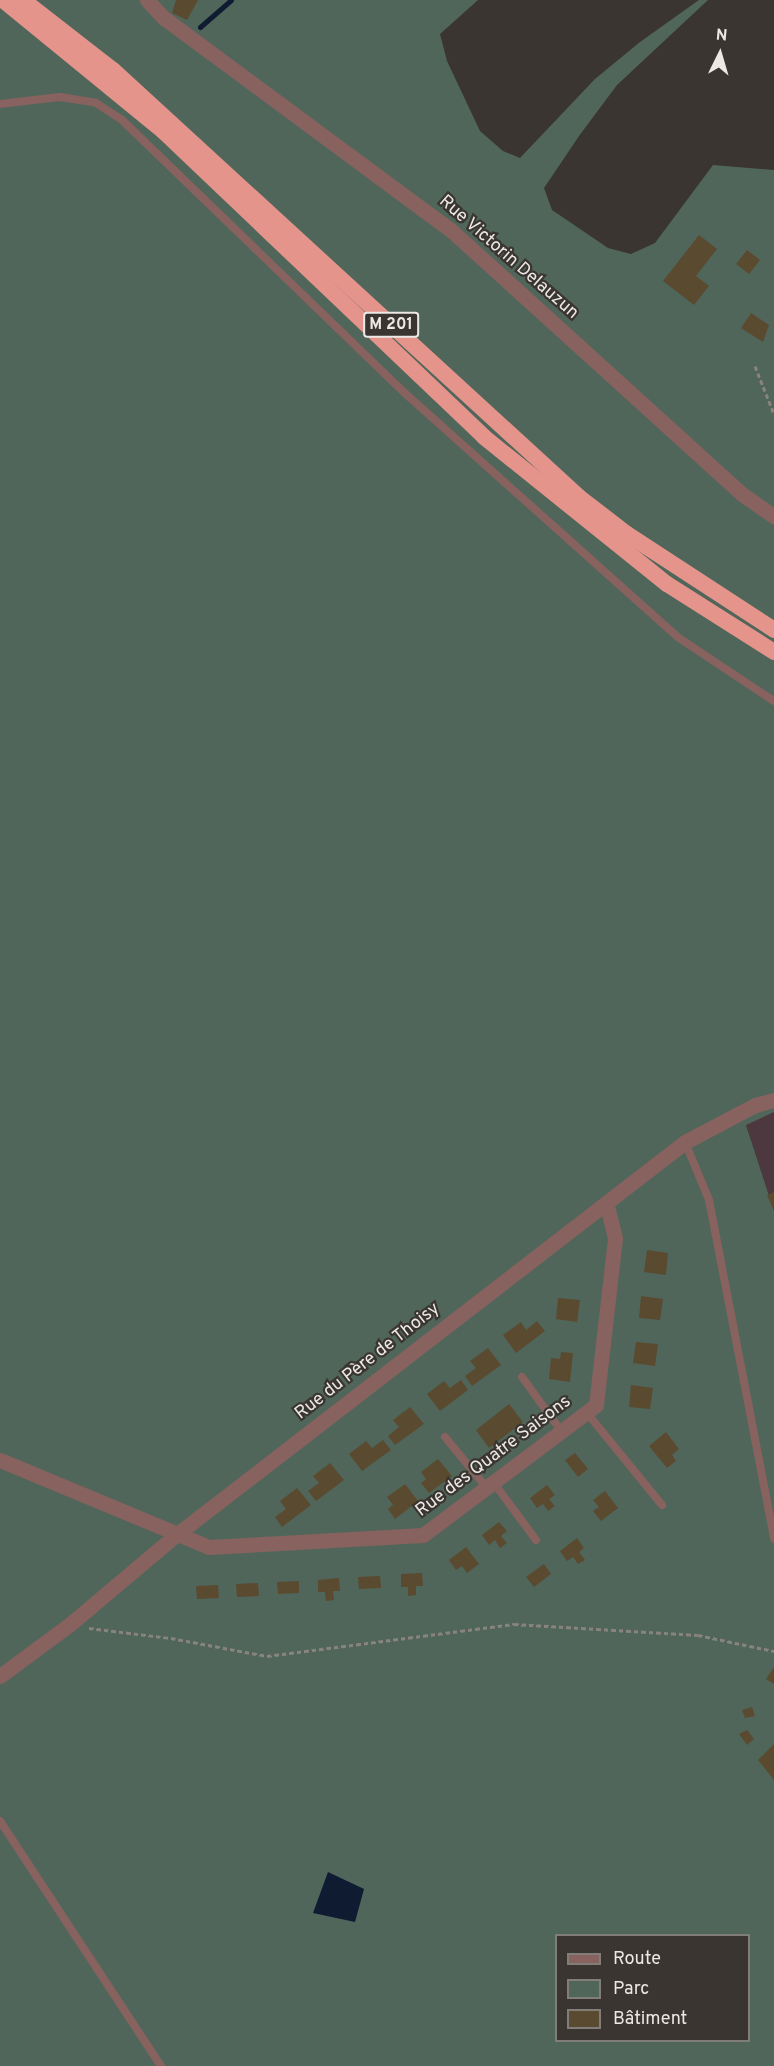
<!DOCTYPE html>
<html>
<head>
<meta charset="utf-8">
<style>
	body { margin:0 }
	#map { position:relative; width:774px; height:2066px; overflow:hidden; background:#3a3530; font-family:Overpass,sans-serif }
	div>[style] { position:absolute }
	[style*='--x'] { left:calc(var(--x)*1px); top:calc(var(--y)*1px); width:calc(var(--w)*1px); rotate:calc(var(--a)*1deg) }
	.industrial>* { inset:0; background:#4c383e }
	.green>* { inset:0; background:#51665b }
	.water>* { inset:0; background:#0e1b31 }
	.stream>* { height:5px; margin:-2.5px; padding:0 2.5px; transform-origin:2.5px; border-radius:2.5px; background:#0e1b31 }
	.building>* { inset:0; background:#5a4a2f }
	.path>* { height:3px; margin-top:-1.5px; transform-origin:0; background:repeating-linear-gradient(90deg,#88837f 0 4.5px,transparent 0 7.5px) }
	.service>* { height:8px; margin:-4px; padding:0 4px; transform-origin:4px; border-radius:4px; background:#87625e }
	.minor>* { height:15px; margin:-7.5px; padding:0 7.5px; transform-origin:7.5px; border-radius:7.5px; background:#87625e }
	.trunk>* { height:16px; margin:-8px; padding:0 8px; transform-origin:8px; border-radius:8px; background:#e4948a }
	span { translate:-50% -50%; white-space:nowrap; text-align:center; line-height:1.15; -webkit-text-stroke:4.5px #3a3530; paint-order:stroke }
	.shield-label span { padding:2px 4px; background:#3a3530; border:2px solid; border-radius:4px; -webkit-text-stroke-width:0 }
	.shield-label { font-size:16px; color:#ece8e5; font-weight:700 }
	.street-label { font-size:18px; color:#ece8e5 }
	.legend { position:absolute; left:555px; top:1934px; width:195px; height:108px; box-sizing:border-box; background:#3a3530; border:2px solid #817d78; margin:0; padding:8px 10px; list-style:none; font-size:18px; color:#ece8e5 }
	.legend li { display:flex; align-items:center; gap:12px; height:30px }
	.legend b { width:30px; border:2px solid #817d78 }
	.north { position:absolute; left:690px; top:24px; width:60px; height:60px; -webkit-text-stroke:4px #3a3530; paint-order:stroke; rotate:5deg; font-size:16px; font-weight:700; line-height:24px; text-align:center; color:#ece8e5 }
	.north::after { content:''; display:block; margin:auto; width:21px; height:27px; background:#ece8e5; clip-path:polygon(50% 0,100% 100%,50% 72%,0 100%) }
</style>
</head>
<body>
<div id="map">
	<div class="industrial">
		<div style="clip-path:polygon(774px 1112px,774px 1211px,746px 1124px)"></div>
	</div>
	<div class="green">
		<div style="clip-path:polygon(evenodd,0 0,478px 0,440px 34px,447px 61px,480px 131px,503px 151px,520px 158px,595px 79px,640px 42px,699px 0,708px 0,617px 85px,579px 136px,544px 188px,552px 210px,608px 248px,631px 254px,655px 243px,713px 165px,774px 170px,774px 1112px,746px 1125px,774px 1211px,774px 2066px,0 2066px,0 0,556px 1936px,748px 1936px,748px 2040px,556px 2040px,556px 1936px)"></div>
	</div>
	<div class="water">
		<div style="clip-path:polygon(328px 1872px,364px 1889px,355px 1922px,313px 1913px)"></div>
	</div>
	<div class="stream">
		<div style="--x:200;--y:27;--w:41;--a:-41.1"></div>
	</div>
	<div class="building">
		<div style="clip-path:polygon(176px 0,198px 0,187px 20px,172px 13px)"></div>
		<div style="clip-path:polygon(699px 235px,717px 249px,696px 276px,709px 286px,694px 305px,663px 281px)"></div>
		<div style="clip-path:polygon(747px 250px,760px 260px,749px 274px,736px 264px)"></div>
		<div style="clip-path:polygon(751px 313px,769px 325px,763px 342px,741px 328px)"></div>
		<div style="clip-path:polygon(774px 1192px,774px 1211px,767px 1195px)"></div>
		<div style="clip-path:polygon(647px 1250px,668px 1253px,666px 1275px,644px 1272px)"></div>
		<div style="clip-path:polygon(641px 1296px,663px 1299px,660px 1320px,639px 1318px)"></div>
		<div style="clip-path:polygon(558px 1298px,580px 1300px,577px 1322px,556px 1319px)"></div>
		<div style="clip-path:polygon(537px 1321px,545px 1331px,516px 1353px,503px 1335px,521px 1322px,526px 1330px)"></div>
		<div style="clip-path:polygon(636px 1342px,658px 1344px,655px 1366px,633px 1363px)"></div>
		<div style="clip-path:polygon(488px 1348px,501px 1365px,472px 1386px,465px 1376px,476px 1368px,470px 1361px)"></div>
		<div style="clip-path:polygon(561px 1352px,573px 1353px,570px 1382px,549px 1379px,551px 1358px,560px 1359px)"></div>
		<div style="clip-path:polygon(461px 1380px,468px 1390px,440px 1411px,427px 1394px,444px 1381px,450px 1388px)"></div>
		<div style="clip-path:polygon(631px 1385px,653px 1388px,650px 1409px,629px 1407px)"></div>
		<div style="clip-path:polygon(509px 1404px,523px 1422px,489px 1448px,476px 1430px)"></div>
		<div style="clip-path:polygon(410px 1407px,424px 1424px,395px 1445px,388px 1436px,399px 1427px,393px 1420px)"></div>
		<div style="clip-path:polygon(666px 1432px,679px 1449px,672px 1455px,676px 1461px,667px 1468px,649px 1446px)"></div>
		<div style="clip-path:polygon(383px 1440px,391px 1450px,362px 1471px,349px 1454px,366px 1441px,372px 1448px)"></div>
		<div style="clip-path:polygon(575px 1453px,588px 1469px,578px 1477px,565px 1460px)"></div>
		<div style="clip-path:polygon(438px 1459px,452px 1476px,429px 1493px,421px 1483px,426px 1479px,421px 1472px)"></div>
		<div style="clip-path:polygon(330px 1463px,344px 1480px,316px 1501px,308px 1491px,319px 1483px,313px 1476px)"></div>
		<div style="clip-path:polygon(405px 1484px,418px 1501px,395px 1519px,388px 1509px,393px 1505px,387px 1497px)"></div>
		<div style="clip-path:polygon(547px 1485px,555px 1495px,549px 1499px,555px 1506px,548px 1511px,543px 1504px,537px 1508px,530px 1498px)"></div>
		<div style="clip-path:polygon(297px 1488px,311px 1505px,282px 1527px,275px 1517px,286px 1509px,280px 1501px)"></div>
		<div style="clip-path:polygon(605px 1491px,618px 1508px,601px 1521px,593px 1511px,599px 1507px,593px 1500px)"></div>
		<div style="clip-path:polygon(499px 1522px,507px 1531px,501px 1536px,507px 1543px,500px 1548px,495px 1540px,489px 1545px,482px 1535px)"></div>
		<div style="clip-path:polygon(577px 1538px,584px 1548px,579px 1552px,585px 1560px,578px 1564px,573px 1557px,567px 1561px,560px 1551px)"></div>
		<div style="clip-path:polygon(466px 1547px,479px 1564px,467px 1573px,462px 1566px,456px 1570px,449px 1560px)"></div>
		<div style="clip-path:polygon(544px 1564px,551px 1574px,534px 1587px,526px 1577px)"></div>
		<div style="clip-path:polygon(422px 1573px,423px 1586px,416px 1586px,416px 1595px,408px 1596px,408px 1587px,401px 1587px,401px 1574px)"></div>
		<div style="clip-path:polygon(380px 1576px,381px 1588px,359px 1589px,358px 1577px)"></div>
		<div style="clip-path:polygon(339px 1578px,340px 1591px,333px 1591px,334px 1600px,326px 1601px,325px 1592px,318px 1592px,318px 1580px)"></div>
		<div style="clip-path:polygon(299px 1581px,299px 1593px,278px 1594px,277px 1582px)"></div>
		<div style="clip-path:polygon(258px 1583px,259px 1596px,237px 1597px,236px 1584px)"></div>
		<div style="clip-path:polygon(218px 1585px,219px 1598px,197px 1599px,196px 1586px)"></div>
		<div style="clip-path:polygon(774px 1667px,774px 1684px,766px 1679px)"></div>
		<div style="clip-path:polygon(752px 1707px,755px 1716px,745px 1718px,742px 1710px)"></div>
		<div style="clip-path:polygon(747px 1730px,754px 1739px,747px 1745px,739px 1734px)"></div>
		<div style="clip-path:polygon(774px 1744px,774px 1780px,758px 1760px)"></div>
	</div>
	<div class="path">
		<div style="--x:755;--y:366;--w:52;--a:68.4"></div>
		<div style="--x:89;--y:1628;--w:83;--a:7"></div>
		<div style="--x:171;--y:1638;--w:98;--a:10.6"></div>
		<div style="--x:267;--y:1656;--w:249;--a:-7.4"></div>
		<div style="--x:514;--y:1624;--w:184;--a:3.4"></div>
		<div style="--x:698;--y:1635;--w:78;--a:11.9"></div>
	</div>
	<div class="service">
		<div style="--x:0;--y:104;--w:60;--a:-6.7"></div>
		<div style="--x:60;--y:97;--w:36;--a:9"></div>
		<div style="--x:96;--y:103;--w:31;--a:33"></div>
		<div style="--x:122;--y:120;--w:396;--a:44"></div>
		<div style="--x:407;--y:395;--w:365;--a:41.8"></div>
		<div style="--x:679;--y:638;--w:114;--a:33.6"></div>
		<div style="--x:685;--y:1142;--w:63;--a:67.5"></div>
		<div style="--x:709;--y:1200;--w:345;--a:79.1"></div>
		<div style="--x:522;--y:1377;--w:68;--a:54"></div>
		<div style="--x:587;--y:1413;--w:119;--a:50.8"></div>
		<div style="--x:445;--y:1437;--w:66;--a:50.5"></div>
		<div style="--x:494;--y:1483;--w:71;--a:53.6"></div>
		<div style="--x:0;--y:1821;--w:293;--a:56.7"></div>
	</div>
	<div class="minor">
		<div style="--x:147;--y:0;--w:25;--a:47"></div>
		<div style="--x:164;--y:18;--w:360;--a:36.5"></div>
		<div style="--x:453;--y:232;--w:390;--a:42.2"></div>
		<div style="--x:742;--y:494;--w:39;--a:35"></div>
		<div style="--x:0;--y:1460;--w:226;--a:22.6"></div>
		<div style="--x:209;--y:1547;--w:214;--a:-3.2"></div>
		<div style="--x:423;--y:1535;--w:216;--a:-36.9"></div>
		<div style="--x:596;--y:1405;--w:168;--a:-83.5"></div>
		<div style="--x:615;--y:1238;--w:36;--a:-104"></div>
		<div style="--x:0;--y:1676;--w:86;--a:-36.5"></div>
		<div style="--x:69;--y:1625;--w:140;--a:-40.1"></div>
		<div style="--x:176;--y:1535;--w:643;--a:-37.67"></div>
		<div style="--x:685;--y:1142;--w:79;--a:-27.9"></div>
		<div style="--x:755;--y:1105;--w:20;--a:-15"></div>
	</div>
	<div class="trunk">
		<div style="--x:3;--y:0;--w:207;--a:39.3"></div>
		<div style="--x:163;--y:131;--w:443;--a:43.6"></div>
		<div style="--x:484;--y:437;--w:235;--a:38.8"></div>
		<div style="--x:667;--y:584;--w:127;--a:32.4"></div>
		<div style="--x:23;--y:0;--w:114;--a:37.9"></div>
		<div style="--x:113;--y:70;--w:632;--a:42.5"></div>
		<div style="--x:579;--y:497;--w:61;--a:37.6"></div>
		<div style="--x:627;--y:534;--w:176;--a:33.1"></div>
	</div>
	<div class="shield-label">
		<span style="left:391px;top:325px">M 201</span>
	</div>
	<div class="street-label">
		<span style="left:508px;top:258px;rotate:41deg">Rue Victorin Delauzun</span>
		<span style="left:368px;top:1362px;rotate:-38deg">Rue du Père de Thoisy</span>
		<span style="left:494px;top:1457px;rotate:-37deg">Rue des Quatre Saisons</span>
	</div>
	<ul class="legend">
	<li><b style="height:8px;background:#87625e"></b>Route</li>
	<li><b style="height:16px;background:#51665b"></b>Parc</li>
	<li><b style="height:16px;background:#5a4a2f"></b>Bâtiment</li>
	</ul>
	<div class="north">N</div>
</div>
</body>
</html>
